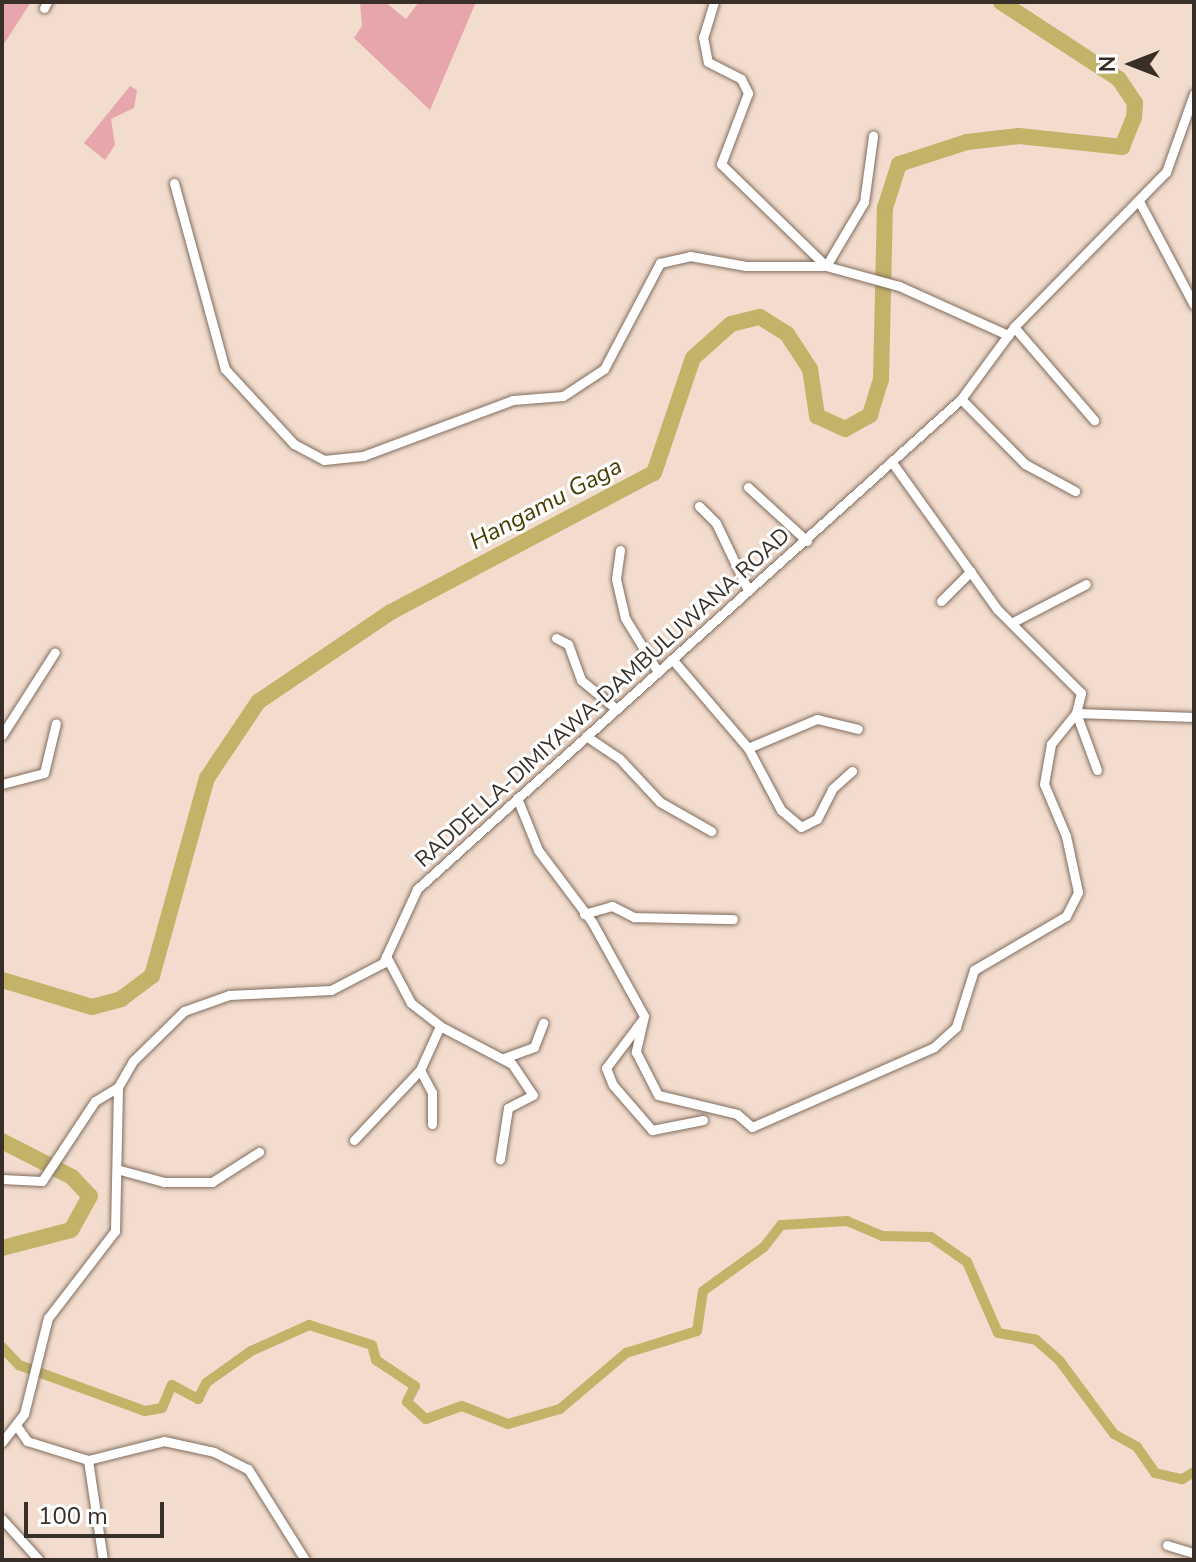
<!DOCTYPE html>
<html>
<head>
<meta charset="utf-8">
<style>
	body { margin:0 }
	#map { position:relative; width:1196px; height:1562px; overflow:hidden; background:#f2dccd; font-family:"Nunito Sans",sans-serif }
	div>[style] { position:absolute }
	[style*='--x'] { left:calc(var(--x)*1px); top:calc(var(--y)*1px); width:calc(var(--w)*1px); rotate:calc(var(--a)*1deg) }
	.green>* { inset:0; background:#e6a6ab }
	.canal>* { height:10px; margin:-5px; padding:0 5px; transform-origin:5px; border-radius:5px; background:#c2b369 }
	.river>* { height:16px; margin:-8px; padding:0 8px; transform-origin:8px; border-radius:8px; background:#c2b369 }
	.roads { filter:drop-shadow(0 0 2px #806d5f) drop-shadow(0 0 2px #806d5f) }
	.minor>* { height:9px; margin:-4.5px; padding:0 4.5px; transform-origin:4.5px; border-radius:4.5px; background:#fff }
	span { translate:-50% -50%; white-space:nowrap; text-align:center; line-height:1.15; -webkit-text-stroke:6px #fff; paint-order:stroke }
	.street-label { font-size:22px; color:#382f29 }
	.water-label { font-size:24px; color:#493e00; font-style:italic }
	.frame { position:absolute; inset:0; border:4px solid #382f29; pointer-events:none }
	.north { position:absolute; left:1092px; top:24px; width:80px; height:80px; -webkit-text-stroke:6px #fff; paint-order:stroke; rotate:270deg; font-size:22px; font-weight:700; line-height:32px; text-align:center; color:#382f29 }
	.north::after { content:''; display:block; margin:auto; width:28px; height:36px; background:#382f29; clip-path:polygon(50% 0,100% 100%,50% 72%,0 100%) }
	.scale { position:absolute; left:24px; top:1502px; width:140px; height:36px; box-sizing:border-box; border:4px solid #382f29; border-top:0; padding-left:10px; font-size:24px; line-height:28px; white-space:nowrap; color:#382f29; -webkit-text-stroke:6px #fff; paint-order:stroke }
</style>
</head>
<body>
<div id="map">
	<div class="green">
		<div style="clip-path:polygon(2px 2px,31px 2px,2px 47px)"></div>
		<div style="clip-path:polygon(360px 2px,385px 2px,406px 19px,419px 2px,476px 2px,430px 110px,354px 38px,362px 26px)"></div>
		<div style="clip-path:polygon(130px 86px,137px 90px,134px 108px,111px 119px,115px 145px,105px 160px,84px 143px)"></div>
	</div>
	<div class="canal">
		<div style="--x:2;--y:1347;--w:25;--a:47"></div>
		<div style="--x:19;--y:1365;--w:134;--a:20.1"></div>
		<div style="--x:145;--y:1411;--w:17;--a:-10"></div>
		<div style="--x:162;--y:1408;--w:25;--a:-67"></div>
		<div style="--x:172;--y:1385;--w:30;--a:28"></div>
		<div style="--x:198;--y:1399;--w:18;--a:-63"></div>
		<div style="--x:206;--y:1383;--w:55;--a:-35.4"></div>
		<div style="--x:251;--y:1351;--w:64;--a:-24.1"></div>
		<div style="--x:309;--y:1325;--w:66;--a:17.6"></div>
		<div style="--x:372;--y:1345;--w:16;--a:75"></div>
		<div style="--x:376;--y:1360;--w:47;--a:33.7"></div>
		<div style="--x:415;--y:1386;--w:18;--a:117"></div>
		<div style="--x:407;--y:1402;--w:25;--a:42"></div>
		<div style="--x:426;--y:1419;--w:38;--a:-20"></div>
		<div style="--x:462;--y:1406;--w:49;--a:21.4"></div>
		<div style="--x:508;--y:1424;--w:54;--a:-16.1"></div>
		<div style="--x:560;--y:1409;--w:87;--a:-40.3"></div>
		<div style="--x:626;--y:1353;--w:74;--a:-17.2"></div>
		<div style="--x:697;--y:1331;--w:40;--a:-81.5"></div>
		<div style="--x:703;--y:1291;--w:75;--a:-35.8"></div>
		<div style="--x:764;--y:1247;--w:28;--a:-52"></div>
		<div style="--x:781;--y:1225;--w:66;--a:-3.5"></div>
		<div style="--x:847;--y:1221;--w:39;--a:23"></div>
		<div style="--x:883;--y:1236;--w:48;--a:1.2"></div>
		<div style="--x:931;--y:1237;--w:44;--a:34.8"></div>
		<div style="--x:967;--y:1262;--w:77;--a:66.4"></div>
		<div style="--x:998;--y:1333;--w:39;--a:10"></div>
		<div style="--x:1036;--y:1340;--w:30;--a:41"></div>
		<div style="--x:1059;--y:1360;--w:92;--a:53.4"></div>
		<div style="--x:1114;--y:1434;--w:26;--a:29"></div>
		<div style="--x:1137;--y:1447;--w:32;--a:55"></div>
		<div style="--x:1155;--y:1473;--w:28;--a:13"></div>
		<div style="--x:1182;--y:1479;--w:14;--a:-30"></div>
	</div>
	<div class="river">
		<div style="--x:2;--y:980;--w:94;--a:16.7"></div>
		<div style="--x:92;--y:1007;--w:30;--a:-15"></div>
		<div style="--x:121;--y:999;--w:39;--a:-37"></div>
		<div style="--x:152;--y:976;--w:205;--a:-74.5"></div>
		<div style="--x:207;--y:778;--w:92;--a:-56.1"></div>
		<div style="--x:258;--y:702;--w:161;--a:-34.1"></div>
		<div style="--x:391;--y:612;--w:297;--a:-27.9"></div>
		<div style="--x:654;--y:473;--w:121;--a:-71.3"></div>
		<div style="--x:693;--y:358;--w:51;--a:-41.8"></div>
		<div style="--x:731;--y:324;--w:30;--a:-14"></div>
		<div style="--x:760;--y:317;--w:32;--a:32"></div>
		<div style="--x:787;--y:334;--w:42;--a:56.7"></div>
		<div style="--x:810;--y:369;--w:48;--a:81.5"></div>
		<div style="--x:817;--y:416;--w:31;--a:25"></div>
		<div style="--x:845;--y:429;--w:29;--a:-29"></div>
		<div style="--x:870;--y:415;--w:37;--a:-73"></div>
		<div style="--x:881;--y:380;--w:172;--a:-88.7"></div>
		<div style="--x:885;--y:208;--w:46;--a:-72.3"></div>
		<div style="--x:899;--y:164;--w:71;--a:-17.9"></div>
		<div style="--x:967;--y:142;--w:52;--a:-6.6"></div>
		<div style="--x:1019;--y:136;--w:104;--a:6.1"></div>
		<div style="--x:1122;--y:147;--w:31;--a:-68"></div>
		<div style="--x:1134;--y:118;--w:15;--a:-86"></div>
		<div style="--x:1135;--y:103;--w:29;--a:-124"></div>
		<div style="--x:1119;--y:79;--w:141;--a:-146.9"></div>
		<div style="--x:2;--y:1141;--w:79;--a:27.2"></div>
		<div style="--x:72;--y:1177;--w:26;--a:47"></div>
		<div style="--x:90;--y:1196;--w:39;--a:119"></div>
		<div style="--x:71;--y:1230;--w:71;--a:165.4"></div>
	</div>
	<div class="roads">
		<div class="minor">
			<div style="--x:714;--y:2;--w:37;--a:107"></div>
			<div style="--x:703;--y:37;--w:25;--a:79"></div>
			<div style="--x:708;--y:62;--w:37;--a:27"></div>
			<div style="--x:741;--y:79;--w:16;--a:63"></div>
			<div style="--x:748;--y:93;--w:76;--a:110.8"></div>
			<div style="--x:721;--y:164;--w:146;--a:44.2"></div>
			<div style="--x:826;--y:266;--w:76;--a:15.3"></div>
			<div style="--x:899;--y:286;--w:120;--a:24.2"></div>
			<div style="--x:44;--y:8;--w:7;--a:-63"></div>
			<div style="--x:174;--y:183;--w:193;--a:74.7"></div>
			<div style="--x:225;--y:369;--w:102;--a:47.4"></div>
			<div style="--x:294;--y:444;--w:34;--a:28"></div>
			<div style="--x:324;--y:460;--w:39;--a:-6"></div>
			<div style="--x:363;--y:456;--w:160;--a:-20.5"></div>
			<div style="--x:513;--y:400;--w:50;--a:-4.6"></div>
			<div style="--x:563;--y:396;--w:49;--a:-33.4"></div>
			<div style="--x:604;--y:369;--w:120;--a:-62.2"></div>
			<div style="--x:660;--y:263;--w:31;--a:-13"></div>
			<div style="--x:690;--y:256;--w:57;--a:10.1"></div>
			<div style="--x:746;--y:266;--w:80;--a:0"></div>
			<div style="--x:826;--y:266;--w:74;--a:-59.3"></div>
			<div style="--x:864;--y:202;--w:67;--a:-82.2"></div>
			<div style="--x:1140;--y:203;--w:115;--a:62.1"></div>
			<div style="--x:1014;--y:327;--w:123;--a:49.3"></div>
			<div style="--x:961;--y:399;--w:91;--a:45.4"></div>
			<div style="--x:1025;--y:464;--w:57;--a:28.4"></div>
			<div style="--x:748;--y:487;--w:80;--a:42.5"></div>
			<div style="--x:699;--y:506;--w:24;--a:45"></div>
			<div style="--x:716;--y:523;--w:74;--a:64.5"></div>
			<div style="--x:620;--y:550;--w:29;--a:98"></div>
			<div style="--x:616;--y:579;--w:40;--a:77"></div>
			<div style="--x:625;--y:618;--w:63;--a:58.6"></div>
			<div style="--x:941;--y:601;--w:42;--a:-45"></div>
			<div style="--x:1013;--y:622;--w:82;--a:-27.5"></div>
			<div style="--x:556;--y:638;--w:13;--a:27"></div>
			<div style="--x:568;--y:644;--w:38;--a:70"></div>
			<div style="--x:581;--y:680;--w:44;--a:39.5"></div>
			<div style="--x:672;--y:659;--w:117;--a:49.5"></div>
			<div style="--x:748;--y:748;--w:70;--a:62"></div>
			<div style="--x:781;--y:810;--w:26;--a:40"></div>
			<div style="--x:801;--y:827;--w:18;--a:-27"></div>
			<div style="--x:817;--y:819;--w:34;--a:-63"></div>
			<div style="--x:832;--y:789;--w:27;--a:-42"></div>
			<div style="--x:2;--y:735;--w:98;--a:-57.4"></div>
			<div style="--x:586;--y:736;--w:40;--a:34"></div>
			<div style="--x:619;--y:758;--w:60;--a:47"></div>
			<div style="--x:660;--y:802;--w:59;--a:29.6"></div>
			<div style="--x:748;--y:748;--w:75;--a:-22.8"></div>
			<div style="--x:817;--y:719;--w:42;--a:13.7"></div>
			<div style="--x:1097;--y:770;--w:61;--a:-110.2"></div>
			<div style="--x:1076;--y:713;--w:118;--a:1.9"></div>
			<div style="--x:2;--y:784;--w:43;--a:-14.7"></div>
			<div style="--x:44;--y:773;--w:51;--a:-76.5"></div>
			<div style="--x:517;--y:798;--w:56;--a:68"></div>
			<div style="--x:538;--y:850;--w:90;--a:53.1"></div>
			<div style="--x:592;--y:922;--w:107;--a:61"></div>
			<div style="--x:644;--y:1016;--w:37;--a:103"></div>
			<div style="--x:636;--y:1052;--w:48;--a:62.9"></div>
			<div style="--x:658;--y:1095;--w:81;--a:13.5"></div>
			<div style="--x:737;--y:1114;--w:20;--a:41"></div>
			<div style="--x:752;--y:1127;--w:199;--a:-23.7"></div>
			<div style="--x:934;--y:1047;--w:30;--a:-42"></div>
			<div style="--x:956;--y:1027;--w:60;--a:-72.5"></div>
			<div style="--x:974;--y:970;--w:107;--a:-30.4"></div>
			<div style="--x:1066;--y:916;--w:27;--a:-63"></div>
			<div style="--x:1078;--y:892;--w:57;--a:-102.1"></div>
			<div style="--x:1066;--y:836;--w:56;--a:-112.9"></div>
			<div style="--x:1044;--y:784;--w:41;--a:-80.1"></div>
			<div style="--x:1051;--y:744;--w:40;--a:-51"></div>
			<div style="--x:1076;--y:713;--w:21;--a:-76"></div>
			<div style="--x:1081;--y:693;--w:119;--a:-135"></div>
			<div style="--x:997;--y:609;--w:178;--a:-125.6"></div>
			<div style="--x:584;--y:914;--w:29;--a:-16"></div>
			<div style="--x:612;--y:906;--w:25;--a:27"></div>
			<div style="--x:634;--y:917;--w:99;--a:1.2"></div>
			<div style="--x:386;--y:956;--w:53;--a:62"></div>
			<div style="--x:411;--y:1003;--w:37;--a:38"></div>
			<div style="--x:440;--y:1026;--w:48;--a:114.4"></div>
			<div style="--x:420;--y:1070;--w:26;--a:62"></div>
			<div style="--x:432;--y:1093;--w:31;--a:90"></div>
			<div style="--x:643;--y:1019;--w:61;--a:127.1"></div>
			<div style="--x:606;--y:1068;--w:18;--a:68"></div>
			<div style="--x:613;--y:1085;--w:60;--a:49.1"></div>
			<div style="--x:652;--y:1130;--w:52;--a:-11.1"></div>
			<div style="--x:440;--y:1026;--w:81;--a:27.8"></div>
			<div style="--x:512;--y:1064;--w:37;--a:56"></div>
			<div style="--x:533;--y:1095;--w:28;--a:153"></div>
			<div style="--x:508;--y:1108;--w:52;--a:98.9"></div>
			<div style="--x:504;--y:1058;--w:32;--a:-20"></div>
			<div style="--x:534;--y:1047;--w:26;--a:-69"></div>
			<div style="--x:354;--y:1140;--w:96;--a:-46.7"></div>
			<div style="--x:120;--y:1170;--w:46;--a:15.3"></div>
			<div style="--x:164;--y:1182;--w:48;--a:0"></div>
			<div style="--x:212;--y:1182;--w:56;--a:-32.6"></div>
			<div style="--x:2;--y:1179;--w:40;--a:2.9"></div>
			<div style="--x:42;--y:1181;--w:96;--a:-56.5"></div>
			<div style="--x:95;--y:1101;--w:27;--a:-31"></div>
			<div style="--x:16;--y:1425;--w:19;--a:55"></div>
			<div style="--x:27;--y:1441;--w:64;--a:17.3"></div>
			<div style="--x:88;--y:1460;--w:78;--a:-14"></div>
			<div style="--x:164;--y:1441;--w:51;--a:12.4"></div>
			<div style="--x:214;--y:1452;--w:38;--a:27"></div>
			<div style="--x:248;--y:1469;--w:107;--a:57.9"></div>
			<div style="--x:2;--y:1442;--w:36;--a:-52"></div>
			<div style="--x:24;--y:1414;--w:99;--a:-76"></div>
			<div style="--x:48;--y:1318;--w:110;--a:-52.4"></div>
			<div style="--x:115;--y:1231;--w:144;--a:-88.8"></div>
			<div style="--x:118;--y:1087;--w:30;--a:-60"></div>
			<div style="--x:133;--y:1061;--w:71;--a:-44.4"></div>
			<div style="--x:184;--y:1011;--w:48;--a:-19.6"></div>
			<div style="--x:229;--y:995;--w:102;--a:-2.8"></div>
			<div style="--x:331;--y:990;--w:59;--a:-27.4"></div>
			<div style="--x:383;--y:963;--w:81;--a:-65.3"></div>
			<div style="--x:417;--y:889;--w:732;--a:-42.01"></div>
			<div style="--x:961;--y:399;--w:89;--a:-53.6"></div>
			<div style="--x:1014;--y:327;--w:217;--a:-45.6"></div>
			<div style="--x:1166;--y:172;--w:83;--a:-70.3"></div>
			<div style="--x:88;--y:1460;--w:101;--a:81.5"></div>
			<div style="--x:2;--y:1519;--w:55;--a:47.9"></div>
			<div style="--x:1167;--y:1545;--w:28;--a:17"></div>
		</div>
	</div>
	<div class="street-label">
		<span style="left:603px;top:698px;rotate:-42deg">RADDELLA-DIMIYAWA-DAMBULUWANA ROAD</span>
	</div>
	<div class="water-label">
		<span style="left:546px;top:504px;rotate:-28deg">Hangamu Gaga</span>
	</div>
	<div class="frame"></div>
	<div class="north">N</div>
	<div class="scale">100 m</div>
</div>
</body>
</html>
